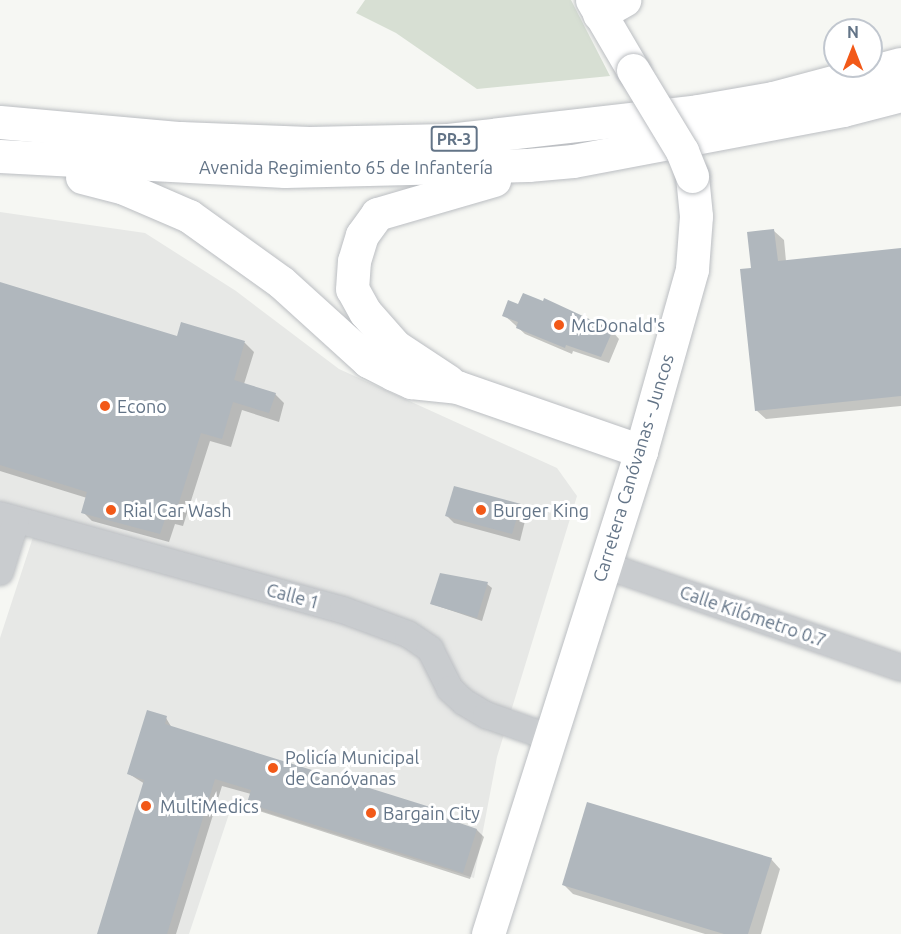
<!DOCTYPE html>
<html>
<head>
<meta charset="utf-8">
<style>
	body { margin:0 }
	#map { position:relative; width:901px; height:934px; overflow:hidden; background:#f6f7f3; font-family:Ubuntu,sans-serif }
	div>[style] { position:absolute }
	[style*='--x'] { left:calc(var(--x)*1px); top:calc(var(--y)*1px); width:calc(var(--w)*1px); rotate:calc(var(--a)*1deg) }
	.built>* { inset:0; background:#e7e8e6 }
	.green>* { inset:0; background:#d7dfd3 }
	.shadow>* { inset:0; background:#0003 }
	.building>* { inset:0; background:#b0b7bd }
	.roads { filter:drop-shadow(0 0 2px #bbbec2) drop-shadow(0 0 2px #bbbec2) }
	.minor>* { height:26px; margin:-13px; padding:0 13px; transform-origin:13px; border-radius:13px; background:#c9cccf }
	.major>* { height:33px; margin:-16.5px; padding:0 16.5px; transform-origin:16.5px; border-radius:16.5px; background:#fff }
	.bridges { filter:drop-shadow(0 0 2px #bbbec2) drop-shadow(0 0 2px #bbbec2) }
	.major-bridge>* { height:33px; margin:-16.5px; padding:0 16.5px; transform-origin:16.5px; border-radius:16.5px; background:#fff }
	.dots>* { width:16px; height:16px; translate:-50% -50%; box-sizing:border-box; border:3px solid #fff; border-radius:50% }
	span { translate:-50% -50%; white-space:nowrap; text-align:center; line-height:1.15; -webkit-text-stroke:6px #fff; paint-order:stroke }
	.shield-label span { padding:2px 4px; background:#fff; border:2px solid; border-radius:4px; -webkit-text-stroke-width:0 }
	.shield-label { font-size:16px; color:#637487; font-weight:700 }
	.street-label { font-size:18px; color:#637487 }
	.poi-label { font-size:18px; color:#637487 }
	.left { translate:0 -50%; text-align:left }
	.north { position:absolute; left:823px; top:18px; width:60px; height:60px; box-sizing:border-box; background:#fff; border:2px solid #c1c7cf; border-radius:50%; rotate:0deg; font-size:16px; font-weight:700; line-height:24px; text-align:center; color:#637487 }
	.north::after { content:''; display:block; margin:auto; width:21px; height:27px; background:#f25918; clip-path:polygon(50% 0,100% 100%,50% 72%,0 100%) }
</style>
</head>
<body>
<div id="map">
	<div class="built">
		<div style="clip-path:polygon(0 212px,145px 233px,236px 291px,339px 369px,557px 468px,577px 496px,497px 757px,474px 878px,233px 802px,189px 934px,0 934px,0 638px,33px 537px,0 526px)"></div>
	</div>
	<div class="green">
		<div style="clip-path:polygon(365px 0,571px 0,610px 76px,477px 89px,396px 33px,356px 13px)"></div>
	</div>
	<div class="shadow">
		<div style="clip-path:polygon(774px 231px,784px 240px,786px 261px,901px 250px,901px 406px,766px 419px,756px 410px,752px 269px)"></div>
		<div style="clip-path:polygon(0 283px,178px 338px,182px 324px,245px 343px,254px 352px,244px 384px,275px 394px,284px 403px,279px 422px,242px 410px,231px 447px,210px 441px,183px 526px,175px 524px,169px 542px,92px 521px,83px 512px,87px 498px,0 471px)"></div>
		<div style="clip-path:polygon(504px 315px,612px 331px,619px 339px,609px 363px,573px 351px,572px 354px,525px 334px)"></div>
		<div style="clip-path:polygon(520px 505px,527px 513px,520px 541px,454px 523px,447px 516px)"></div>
		<div style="clip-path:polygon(487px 584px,492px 588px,482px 621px,432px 604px)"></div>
		<div style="clip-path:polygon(166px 718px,172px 728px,429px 808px,436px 815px,477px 830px,484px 837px,470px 879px,256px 810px,248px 803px,251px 794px,222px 786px,176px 934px,99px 934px,145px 784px,129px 774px)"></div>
		<div style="clip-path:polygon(771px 859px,780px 869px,761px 934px,705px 934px,573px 894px,564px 885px)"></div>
	</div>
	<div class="building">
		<div style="clip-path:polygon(774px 229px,778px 261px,901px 248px,901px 396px,755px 411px,740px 269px,751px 268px,747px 232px)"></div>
		<div style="clip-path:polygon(0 282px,177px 336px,181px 322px,245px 341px,234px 380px,276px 393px,269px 413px,233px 402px,222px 439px,201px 433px,174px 518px,166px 516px,160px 534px,81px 513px,87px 492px,0 465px)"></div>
		<div style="clip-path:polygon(523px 293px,543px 301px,544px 298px,613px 330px,601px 357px,566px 345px,565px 348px,516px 328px,518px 322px,502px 316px,508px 300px,518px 304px)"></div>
		<div style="clip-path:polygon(454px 486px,521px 504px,512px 534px,445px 516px)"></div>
		<div style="clip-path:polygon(440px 573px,488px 582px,477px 618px,430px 604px)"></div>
		<div style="clip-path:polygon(147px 710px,167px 716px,165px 724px,430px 807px,428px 812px,477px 829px,463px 873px,247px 803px,251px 790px,215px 779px,167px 934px,97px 934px,144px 780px,127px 774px)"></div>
		<div style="clip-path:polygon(587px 802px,772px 858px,748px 934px,724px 934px,562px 885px)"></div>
	</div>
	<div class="roads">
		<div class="minor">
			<div style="--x:0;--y:515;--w:356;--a:15.5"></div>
			<div style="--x:343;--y:610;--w:69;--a:20.3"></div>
			<div style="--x:408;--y:634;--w:27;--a:34"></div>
			<div style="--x:430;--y:649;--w:45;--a:63.4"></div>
			<div style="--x:450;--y:689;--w:19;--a:43"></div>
			<div style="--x:464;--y:702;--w:26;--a:31"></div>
			<div style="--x:486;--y:715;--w:66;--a:19.5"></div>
			<div style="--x:604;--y:565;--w:314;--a:19.1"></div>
			<div style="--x:0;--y:572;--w:53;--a:-72.6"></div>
		</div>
		<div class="major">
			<div style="--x:592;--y:0;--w:81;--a:59.6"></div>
			<div style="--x:599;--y:14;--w:29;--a:-29"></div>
			<div style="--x:0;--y:122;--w:181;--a:5.1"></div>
			<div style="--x:180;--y:138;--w:129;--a:2.2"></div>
			<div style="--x:309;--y:143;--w:139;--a:-1.2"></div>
			<div style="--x:448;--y:140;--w:252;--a:-6.6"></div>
			<div style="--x:698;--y:111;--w:76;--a:-9.8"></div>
			<div style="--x:773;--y:98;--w:132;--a:-14.9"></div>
			<div style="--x:0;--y:156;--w:285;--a:3"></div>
			<div style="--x:285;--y:171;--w:243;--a:-1.4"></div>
			<div style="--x:528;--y:165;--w:45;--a:-5.1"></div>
			<div style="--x:573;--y:161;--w:275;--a:-10.7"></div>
			<div style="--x:843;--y:110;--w:60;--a:-14.5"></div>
			<div style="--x:82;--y:177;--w:43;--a:14.7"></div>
			<div style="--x:124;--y:188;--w:71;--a:23.3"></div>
			<div style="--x:189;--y:216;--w:113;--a:35.7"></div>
			<div style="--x:281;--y:282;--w:118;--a:42.2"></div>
			<div style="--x:368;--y:361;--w:28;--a:27"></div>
			<div style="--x:393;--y:374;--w:20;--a:24"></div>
			<div style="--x:411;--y:382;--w:46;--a:6.2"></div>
			<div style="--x:457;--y:387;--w:195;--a:19.2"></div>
			<div style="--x:448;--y:381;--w:64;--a:-146.6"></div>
			<div style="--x:395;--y:346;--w:45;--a:-131.4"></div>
			<div style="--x:365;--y:312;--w:26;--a:-119"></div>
			<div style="--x:352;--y:289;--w:28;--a:-86"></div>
			<div style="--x:354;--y:261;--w:27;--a:-73"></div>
			<div style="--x:362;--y:235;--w:26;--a:-54"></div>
			<div style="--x:377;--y:214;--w:122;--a:-16.2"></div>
			<div style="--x:488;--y:934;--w:507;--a:-72.42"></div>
			<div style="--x:641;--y:451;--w:189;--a:-74.3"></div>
			<div style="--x:692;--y:269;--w:53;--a:-85.7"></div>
			<div style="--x:696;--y:216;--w:40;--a:-95.7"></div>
		</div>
	</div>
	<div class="bridges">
		<div class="major-bridge">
			<div style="--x:633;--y:70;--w:95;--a:58.8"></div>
			<div style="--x:682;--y:151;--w:27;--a:68"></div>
		</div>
	</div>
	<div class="dots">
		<div style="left:559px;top:325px;background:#f25918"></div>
		<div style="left:105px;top:406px;background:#f25918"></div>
		<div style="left:111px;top:510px;background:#f25918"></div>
		<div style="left:481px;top:510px;background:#f25918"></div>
		<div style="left:273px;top:768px;background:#f25918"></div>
		<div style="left:146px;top:806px;background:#f25918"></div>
		<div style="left:371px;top:813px;background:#f25918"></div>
	</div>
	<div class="shield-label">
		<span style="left:454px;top:139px">PR-3</span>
	</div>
	<div class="street-label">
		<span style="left:346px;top:167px">Avenida Regimiento 65 de Infantería</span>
		<span style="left:633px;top:468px;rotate:-73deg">Carretera Canóvanas - Juncos</span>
		<span style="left:293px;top:596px;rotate:15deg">Calle 1</span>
		<span style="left:753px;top:616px;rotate:19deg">Calle Kilómetro 0.7</span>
	</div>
	<div class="poi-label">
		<span class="left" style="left:571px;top:325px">McDonald's</span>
		<span class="left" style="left:117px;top:406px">Econo</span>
		<span class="left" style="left:123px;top:510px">Rial Car Wash</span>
		<span class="left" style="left:493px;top:510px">Burger King</span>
		<span class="left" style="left:285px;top:768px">Policía Municipal<br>de Canóvanas</span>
		<span class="left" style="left:160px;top:806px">MultiMedics</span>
		<span class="left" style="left:383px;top:813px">Bargain City</span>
	</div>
	<div class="north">N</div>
</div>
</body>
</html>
